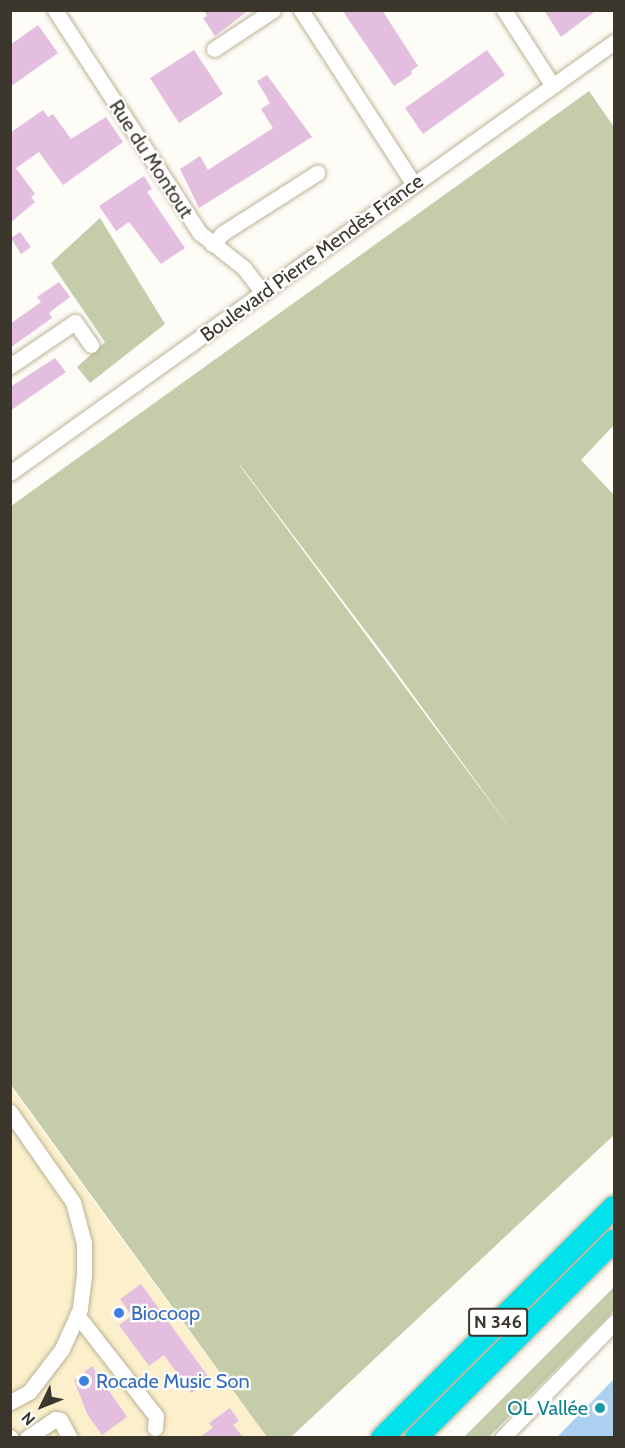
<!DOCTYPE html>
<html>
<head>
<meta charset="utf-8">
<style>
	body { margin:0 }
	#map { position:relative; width:625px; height:1448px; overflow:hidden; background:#fefcf6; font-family:Cabin,sans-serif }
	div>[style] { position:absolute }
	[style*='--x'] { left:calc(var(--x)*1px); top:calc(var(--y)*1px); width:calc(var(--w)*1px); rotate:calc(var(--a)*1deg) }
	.built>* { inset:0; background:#fcf0cc }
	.green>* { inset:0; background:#c4ccaa }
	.water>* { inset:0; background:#acd1f0 }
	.building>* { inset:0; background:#e3bede }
	.roads { filter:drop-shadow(0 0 2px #bbb297) drop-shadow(0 0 2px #bbb297) }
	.minor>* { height:15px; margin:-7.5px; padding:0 7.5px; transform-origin:7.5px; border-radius:7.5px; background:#fff }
	.highway>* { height:22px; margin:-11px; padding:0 11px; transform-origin:11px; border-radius:11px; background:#01e2eb }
	.dots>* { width:16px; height:16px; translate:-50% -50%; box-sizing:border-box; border:3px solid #fff; border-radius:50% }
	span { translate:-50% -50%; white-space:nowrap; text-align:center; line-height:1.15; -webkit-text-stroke:4.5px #fff; paint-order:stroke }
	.shield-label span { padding:2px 4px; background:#fff; border:2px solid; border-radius:4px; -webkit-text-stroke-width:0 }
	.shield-label { font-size:18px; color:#3b372c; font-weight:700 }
	.street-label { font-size:20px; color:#3b372c }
	.shop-label { font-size:20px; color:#366cbe }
	.left { translate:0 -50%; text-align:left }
	.culture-label { font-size:20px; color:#0d838f }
	.right { translate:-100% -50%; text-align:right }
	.frame { position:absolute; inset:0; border:12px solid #3b372c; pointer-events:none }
	.north { position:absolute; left:12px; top:1376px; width:60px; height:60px; -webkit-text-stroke:4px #fff; paint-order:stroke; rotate:227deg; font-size:16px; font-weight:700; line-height:24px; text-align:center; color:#3b372c }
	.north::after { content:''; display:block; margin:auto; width:21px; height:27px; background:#3b372c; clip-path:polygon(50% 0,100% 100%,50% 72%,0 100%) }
</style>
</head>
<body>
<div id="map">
	<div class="built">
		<div style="clip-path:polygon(10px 1086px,120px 1237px,267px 1437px,11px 1437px)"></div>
	</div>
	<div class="green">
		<div style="clip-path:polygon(evenodd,589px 91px,614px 127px,614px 425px,581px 460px,614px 495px,614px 1135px,291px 1437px,267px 1437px,11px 1085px,11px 506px,589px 91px,240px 465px,387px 659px,518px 839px,240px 466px,240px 465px)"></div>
		<div style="clip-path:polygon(100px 218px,165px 324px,90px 383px,77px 367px,105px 342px,51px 263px)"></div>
		<div style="clip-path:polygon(614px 1287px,614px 1311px,489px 1437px,464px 1437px)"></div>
	</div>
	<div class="water">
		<div style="clip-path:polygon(614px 1379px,614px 1437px,557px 1437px)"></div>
	</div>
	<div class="building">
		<div style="clip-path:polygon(204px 10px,249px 10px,215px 36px,203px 18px,207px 16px)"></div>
		<div style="clip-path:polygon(342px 10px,382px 10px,418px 66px,411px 71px,412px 74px,394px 86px)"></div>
		<div style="clip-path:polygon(544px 10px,597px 10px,561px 37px)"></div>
		<div style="clip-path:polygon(38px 25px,58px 53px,10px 87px,10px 45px)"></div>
		<div style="clip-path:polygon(194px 50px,223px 94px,179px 123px,150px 78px)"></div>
		<div style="clip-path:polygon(487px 50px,505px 75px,423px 134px,405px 108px)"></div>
		<div style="clip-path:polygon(267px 75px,312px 137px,199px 208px,180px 169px,200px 156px,208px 170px,273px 128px,261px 109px,270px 103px,257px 81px)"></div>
		<div style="clip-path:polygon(43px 110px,48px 117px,53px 114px,71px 139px,106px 117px,123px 142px,63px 185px,39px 152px,16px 168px,35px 194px,31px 197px,35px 202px,10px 223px,10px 133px)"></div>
		<div style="clip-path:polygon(144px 176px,152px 189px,147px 192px,185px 248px,161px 264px,129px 222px,116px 231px,99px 206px)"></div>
		<div style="clip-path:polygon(20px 232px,31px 247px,21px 254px,11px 238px)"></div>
		<div style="clip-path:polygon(59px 282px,70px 297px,49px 313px,52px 318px,10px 348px,10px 324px,41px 302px,37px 297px)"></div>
		<div style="clip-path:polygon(55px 358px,66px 372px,10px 411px,10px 387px)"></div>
		<div style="clip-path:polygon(141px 1284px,210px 1379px,191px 1393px,164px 1355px,149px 1366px,119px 1325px,132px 1316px,120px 1299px)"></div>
		<div style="clip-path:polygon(92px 1366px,127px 1417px,102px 1435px,87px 1414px,74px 1380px)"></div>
		<div style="clip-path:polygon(230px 1408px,239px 1421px,233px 1425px,243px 1437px,200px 1437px,213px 1428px,209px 1423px)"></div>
	</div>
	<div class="roads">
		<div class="minor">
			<div style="--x:55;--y:10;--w:266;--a:57"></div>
			<div style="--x:200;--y:233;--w:56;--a:38.5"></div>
			<div style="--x:244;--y:268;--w:31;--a:53"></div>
			<div style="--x:301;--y:10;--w:208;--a:57.1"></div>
			<div style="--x:504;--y:10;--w:90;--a:57.2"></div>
			<div style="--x:214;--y:49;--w:71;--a:-33.5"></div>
			<div style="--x:212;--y:244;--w:16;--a:-45"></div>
			<div style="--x:223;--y:233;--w:112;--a:-32.6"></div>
			<div style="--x:10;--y:366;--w:78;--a:-34.1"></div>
			<div style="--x:75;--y:322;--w:28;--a:55"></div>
			<div style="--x:10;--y:473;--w:742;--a:-35.51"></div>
			<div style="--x:10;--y:1112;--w:110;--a:55"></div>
			<div style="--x:73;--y:1202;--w:42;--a:75"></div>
			<div style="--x:84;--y:1243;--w:32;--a:90"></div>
			<div style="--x:84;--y:1275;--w:34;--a:97"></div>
			<div style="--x:80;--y:1309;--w:44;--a:114.2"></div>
			<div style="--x:62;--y:1349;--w:54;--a:127.5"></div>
			<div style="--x:29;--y:1392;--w:21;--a:152"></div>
			<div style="--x:77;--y:1315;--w:128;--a:52"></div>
			<div style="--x:156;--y:1416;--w:12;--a:95"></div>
			<div style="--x:10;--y:1437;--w:1;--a:45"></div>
			<div style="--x:27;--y:1438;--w:34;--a:-34"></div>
			<div style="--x:55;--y:1419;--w:5;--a:11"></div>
			<div style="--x:60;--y:1420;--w:21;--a:61"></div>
			<div style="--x:502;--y:1438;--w:161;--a:-45.8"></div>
		</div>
		<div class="highway">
			<div style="--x:382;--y:1438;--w:327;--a:-44.9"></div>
			<div style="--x:416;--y:1438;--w:279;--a:-44.9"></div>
		</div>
	</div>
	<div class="dots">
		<div style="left:119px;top:1313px;background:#3f7fe0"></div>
		<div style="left:84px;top:1381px;background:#3f7fe0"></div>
		<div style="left:600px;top:1408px;background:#0f9aa8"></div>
	</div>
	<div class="shield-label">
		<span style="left:498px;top:1322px">N 346</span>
	</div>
	<div class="street-label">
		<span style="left:151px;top:159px;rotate:57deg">Rue du Montout</span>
		<span style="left:312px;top:258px;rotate:-36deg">Boulevard Pierre Mendès France</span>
	</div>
	<div class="shop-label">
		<span class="left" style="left:131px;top:1313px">Biocoop</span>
		<span class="left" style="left:96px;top:1381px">Rocade Music Son</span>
	</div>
	<div class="culture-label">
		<span class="right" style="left:588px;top:1408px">OL Vallée</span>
	</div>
	<div class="frame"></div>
	<div class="north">N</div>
</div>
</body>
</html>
